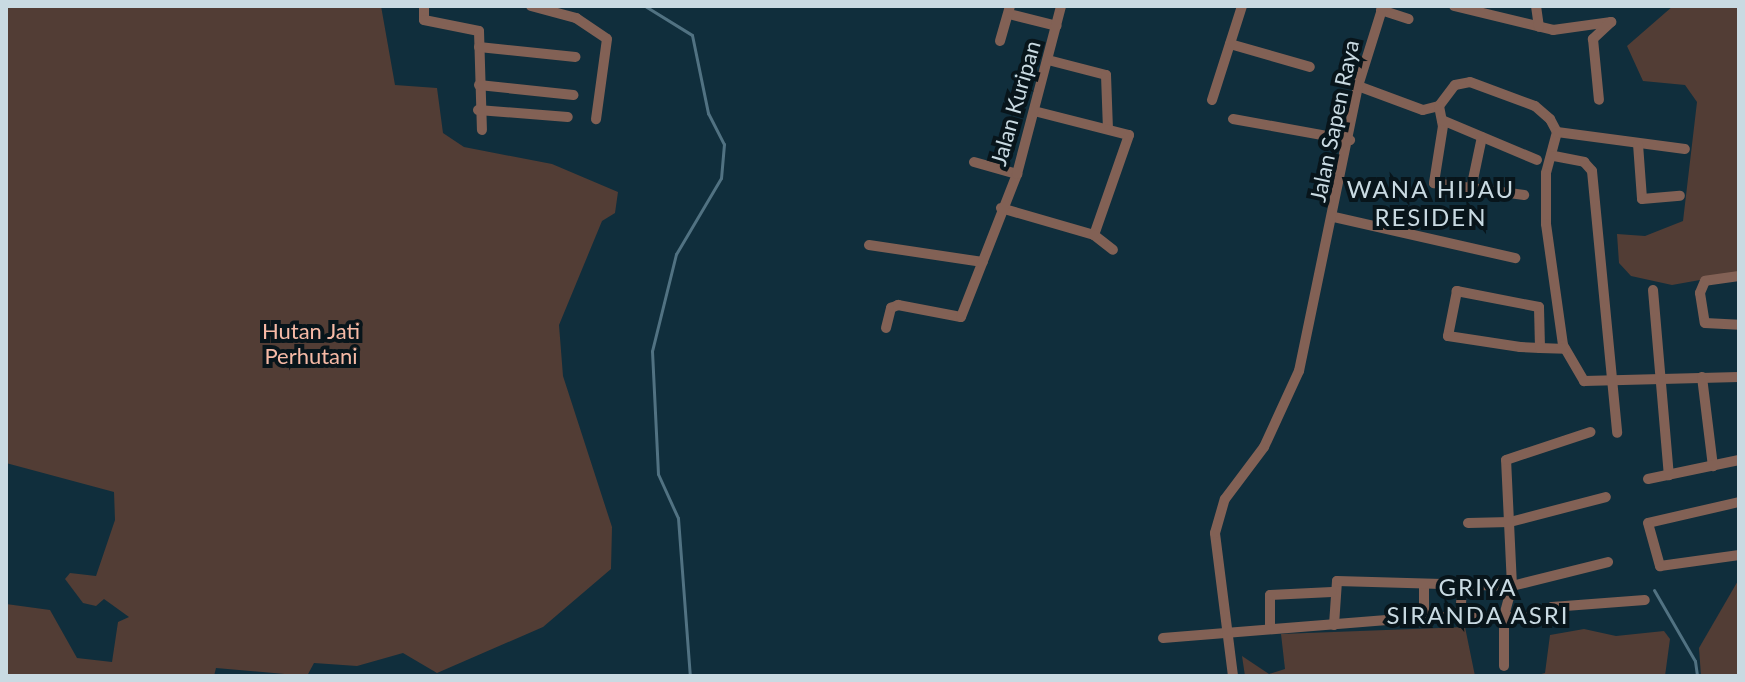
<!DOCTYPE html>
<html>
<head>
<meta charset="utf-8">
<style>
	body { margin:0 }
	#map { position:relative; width:1745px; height:682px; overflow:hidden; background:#102e3c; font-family:Lato,sans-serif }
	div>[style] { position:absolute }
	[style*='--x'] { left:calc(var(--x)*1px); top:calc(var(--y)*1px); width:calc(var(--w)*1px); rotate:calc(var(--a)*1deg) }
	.green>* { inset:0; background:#523d35 }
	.stream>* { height:3px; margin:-1.5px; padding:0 1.5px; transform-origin:1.5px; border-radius:1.5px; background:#517282 }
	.minor>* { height:10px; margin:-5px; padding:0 5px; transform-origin:5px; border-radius:5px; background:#826155 }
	span { translate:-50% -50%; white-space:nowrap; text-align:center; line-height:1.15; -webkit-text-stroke:8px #08151b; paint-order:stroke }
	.street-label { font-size:22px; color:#c9dae2 }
	.park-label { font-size:22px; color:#f6baa6 }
	.neighbourhood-label { font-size:24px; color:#c9dae2; letter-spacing:2px }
	.frame { position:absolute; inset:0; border:8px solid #c9dae2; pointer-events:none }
</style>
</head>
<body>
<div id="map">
	<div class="green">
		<div style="clip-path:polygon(6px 6px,381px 6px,395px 85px,437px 88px,443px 133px,464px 147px,552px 164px,618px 192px,615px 213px,602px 221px,559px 325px,563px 376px,612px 527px,611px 569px,543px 627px,437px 673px,403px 653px,357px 666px,314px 663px,307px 676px,216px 668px,214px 676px,6px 676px,6px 604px,50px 610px,77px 658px,112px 662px,118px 622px,129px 617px,104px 599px,96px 606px,83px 603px,65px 579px,70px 573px,96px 576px,115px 520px,114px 492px,6px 463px)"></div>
		<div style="clip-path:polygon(1673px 6px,1739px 6px,1739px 273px,1672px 285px,1631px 276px,1619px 263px,1617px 234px,1645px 236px,1683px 221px,1697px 102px,1685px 85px,1643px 81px,1627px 46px)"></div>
		<div style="clip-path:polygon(1739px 579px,1739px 676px,1701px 676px,1699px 648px)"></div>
		<div style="clip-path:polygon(1465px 627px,1475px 676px,1245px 676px,1242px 656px,1269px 674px,1285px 669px,1281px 634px)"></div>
		<div style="clip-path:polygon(1584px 629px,1616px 636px,1664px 631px,1670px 639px,1665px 676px,1534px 676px,1545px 673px,1550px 635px)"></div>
	</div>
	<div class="stream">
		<div style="--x:645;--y:6;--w:55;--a:31.7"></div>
		<div style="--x:692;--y:35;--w:80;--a:78.4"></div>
		<div style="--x:708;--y:113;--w:35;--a:63"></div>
		<div style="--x:724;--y:144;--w:34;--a:95"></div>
		<div style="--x:721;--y:178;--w:88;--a:120.6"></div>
		<div style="--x:676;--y:254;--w:100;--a:103.9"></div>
		<div style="--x:652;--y:351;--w:123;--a:87.2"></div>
		<div style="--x:658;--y:474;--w:48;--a:65.6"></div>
		<div style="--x:678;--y:518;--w:158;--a:85.7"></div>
		<div style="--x:1654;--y:590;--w:82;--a:60"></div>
		<div style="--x:1695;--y:661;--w:15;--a:82"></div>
	</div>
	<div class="minor">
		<div style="--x:424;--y:6;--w:14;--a:90"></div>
		<div style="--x:424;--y:20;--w:56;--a:11.3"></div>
		<div style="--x:479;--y:31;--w:99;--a:88.3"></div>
		<div style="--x:531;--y:6;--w:47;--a:14.9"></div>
		<div style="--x:576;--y:18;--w:37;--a:34"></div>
		<div style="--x:607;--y:39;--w:81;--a:97.8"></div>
		<div style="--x:1454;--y:6;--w:102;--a:13.6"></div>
		<div style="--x:1553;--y:30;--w:59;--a:-7.9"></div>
		<div style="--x:1611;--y:22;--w:25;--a:137"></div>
		<div style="--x:1593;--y:39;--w:61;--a:84.4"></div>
		<div style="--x:1536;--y:6;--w:21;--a:82"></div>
		<div style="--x:1381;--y:10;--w:29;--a:18"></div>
		<div style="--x:1009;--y:14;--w:49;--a:14"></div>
		<div style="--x:1000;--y:41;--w:36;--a:-74"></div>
		<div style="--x:1230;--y:44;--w:83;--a:16"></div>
		<div style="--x:479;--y:47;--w:97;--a:5.9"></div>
		<div style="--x:1048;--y:60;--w:60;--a:14.5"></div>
		<div style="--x:1106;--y:75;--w:54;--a:87.9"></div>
		<div style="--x:479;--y:85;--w:95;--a:6.1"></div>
		<div style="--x:1358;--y:86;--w:69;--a:20.3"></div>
		<div style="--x:1423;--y:110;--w:16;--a:-14"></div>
		<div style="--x:1439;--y:106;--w:26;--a:-53"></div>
		<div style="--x:1455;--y:85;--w:15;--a:-11"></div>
		<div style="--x:1470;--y:82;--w:69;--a:20.3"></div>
		<div style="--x:1535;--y:106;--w:20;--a:41"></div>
		<div style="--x:1550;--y:119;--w:15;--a:62"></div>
		<div style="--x:1557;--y:132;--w:42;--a:105"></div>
		<div style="--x:1546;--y:173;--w:51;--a:90"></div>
		<div style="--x:1546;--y:224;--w:122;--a:82"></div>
		<div style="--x:1563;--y:345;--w:42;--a:59.7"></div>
		<div style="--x:1584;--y:381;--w:155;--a:-1.5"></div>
		<div style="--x:1212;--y:100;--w:99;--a:-72.3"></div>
		<div style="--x:1439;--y:106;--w:20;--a:79"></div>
		<div style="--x:1443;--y:126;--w:58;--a:99"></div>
		<div style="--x:1434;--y:183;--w:91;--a:7.6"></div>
		<div style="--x:478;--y:110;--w:90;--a:4.4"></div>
		<div style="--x:1034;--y:111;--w:98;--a:14.2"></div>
		<div style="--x:1129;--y:135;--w:106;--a:109.3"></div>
		<div style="--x:1233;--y:119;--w:119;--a:10.2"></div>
		<div style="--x:1442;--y:120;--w:103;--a:22.8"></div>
		<div style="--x:1557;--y:132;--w:129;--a:7.6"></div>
		<div style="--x:1638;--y:144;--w:55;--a:85.8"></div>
		<div style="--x:1642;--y:199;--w:38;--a:-5"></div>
		<div style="--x:1554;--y:156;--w:31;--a:11"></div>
		<div style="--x:1584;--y:162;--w:12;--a:48"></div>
		<div style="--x:1592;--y:171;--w:263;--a:84.5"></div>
		<div style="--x:974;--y:162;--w:45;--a:15.6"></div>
		<div style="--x:1471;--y:189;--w:53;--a:-78.1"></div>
		<div style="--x:1001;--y:208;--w:97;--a:16.2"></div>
		<div style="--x:1094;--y:235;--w:24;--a:38"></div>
		<div style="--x:1334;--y:217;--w:186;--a:12.8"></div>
		<div style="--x:869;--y:245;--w:115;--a:8.5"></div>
		<div style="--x:1739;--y:276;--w:34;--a:172"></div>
		<div style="--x:1705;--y:281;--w:13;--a:113"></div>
		<div style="--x:1700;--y:293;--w:30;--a:81"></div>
		<div style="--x:1705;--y:323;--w:34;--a:3"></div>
		<div style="--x:1653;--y:290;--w:186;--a:85.1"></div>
		<div style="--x:886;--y:328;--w:21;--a:-76"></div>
		<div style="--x:891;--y:308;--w:8;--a:-23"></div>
		<div style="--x:898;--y:305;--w:64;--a:10.8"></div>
		<div style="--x:961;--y:317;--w:154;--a:-68.6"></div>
		<div style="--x:1017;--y:174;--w:174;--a:-75.3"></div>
		<div style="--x:1540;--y:348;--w:41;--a:-91.4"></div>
		<div style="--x:1539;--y:307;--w:84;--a:-169"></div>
		<div style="--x:1457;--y:291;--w:46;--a:101.3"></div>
		<div style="--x:1448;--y:336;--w:73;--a:8.7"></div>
		<div style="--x:1520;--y:347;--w:20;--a:3"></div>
		<div style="--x:1540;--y:348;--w:25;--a:2"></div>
		<div style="--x:1702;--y:377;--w:90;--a:83"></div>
		<div style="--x:1648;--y:479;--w:93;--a:-11.8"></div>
		<div style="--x:1739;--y:502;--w:93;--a:167"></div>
		<div style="--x:1648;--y:523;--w:45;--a:74.4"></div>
		<div style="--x:1660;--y:566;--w:80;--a:-7.9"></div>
		<div style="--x:1468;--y:523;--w:42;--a:-1.4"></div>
		<div style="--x:1510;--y:522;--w:99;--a:-14.6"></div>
		<div style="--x:1424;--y:617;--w:31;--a:-90"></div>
		<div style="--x:1460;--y:618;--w:31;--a:-86"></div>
		<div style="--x:1334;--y:625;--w:44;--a:-86.1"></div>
		<div style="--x:1337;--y:581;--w:175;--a:1.6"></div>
		<div style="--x:1512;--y:586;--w:99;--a:-14"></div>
		<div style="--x:1270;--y:626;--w:31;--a:-90"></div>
		<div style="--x:1270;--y:595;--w:62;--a:-2.8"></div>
		<div style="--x:1163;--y:638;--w:262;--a:-4.6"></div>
		<div style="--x:1424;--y:617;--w:117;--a:0"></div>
		<div style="--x:1541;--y:617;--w:15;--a:-42"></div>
		<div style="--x:1552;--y:607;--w:93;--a:-4.3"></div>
		<div style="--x:1504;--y:666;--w:50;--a:-90"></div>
		<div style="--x:1504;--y:616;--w:31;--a:-75"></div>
		<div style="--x:1512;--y:586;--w:126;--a:-92.7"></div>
		<div style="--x:1506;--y:460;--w:89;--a:-18.4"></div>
		<div style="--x:1233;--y:676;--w:144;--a:-97.2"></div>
		<div style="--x:1215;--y:533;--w:35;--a:-74"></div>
		<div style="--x:1225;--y:499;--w:65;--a:-53.1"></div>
		<div style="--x:1264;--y:447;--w:84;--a:-65.3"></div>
		<div style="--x:1299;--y:371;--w:291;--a:-78.3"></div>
		<div style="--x:1358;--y:86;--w:84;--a:-72.6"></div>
	</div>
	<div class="street-label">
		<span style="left:1015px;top:103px;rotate:-74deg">Jalan Kuripan</span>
		<span style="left:1334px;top:121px;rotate:-78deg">Jalan Sapen Raya</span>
	</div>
	<div class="park-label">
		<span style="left:311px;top:343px">Hutan Jati<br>Perhutani</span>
	</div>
	<div class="neighbourhood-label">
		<span style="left:1431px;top:203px">WANA HIJAU<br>RESIDEN</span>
		<span style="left:1478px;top:601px">GRIYA<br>SIRANDA ASRI</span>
	</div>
	<div class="frame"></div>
</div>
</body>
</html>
